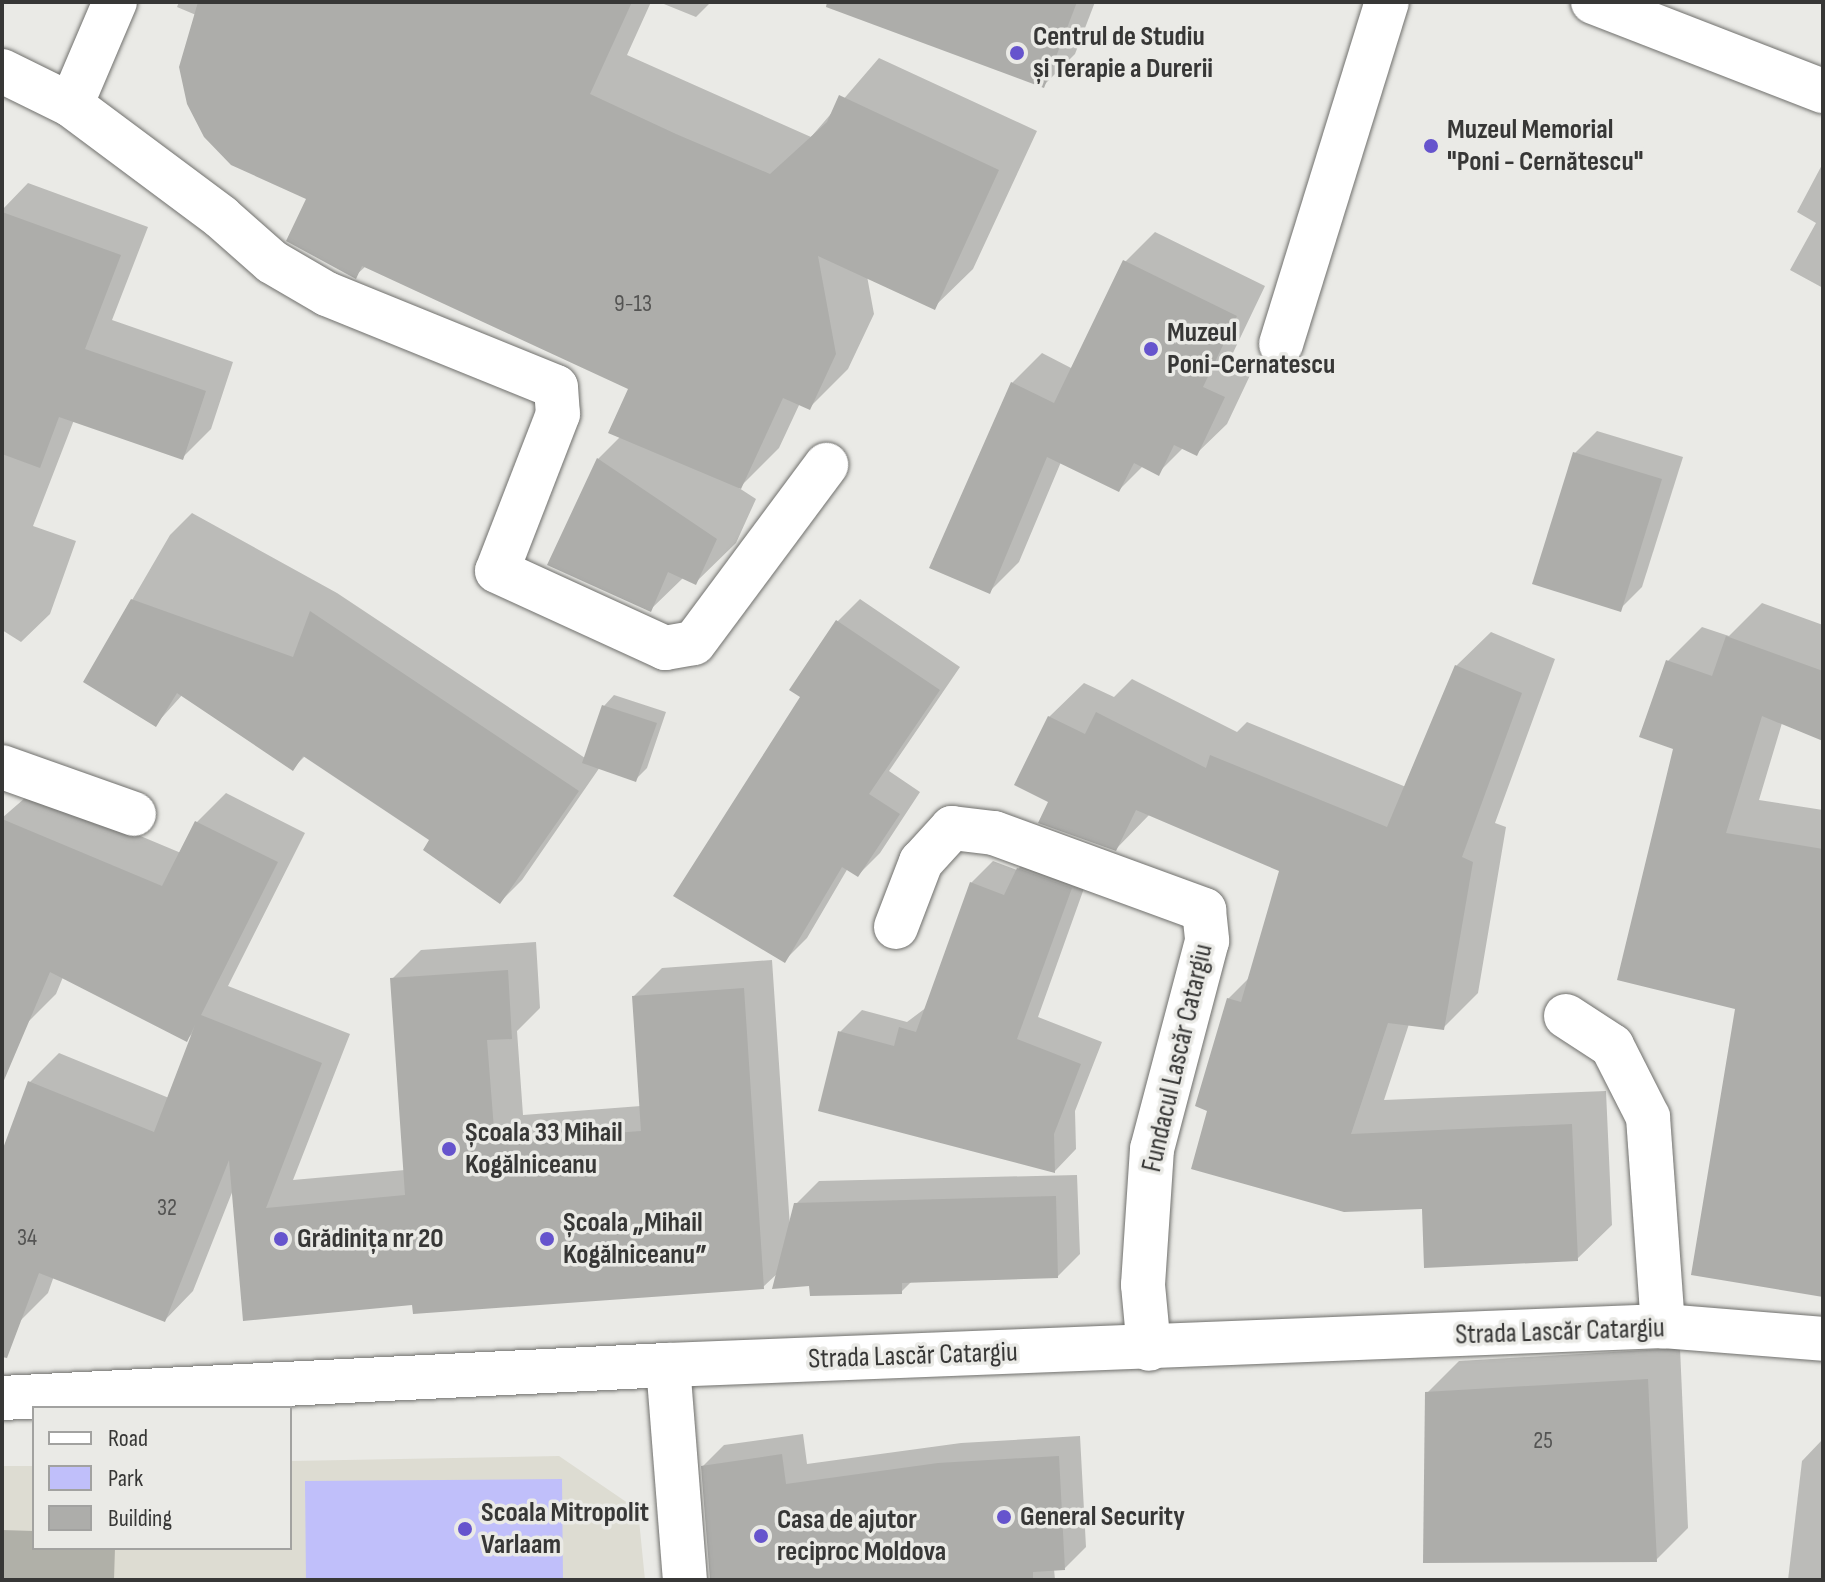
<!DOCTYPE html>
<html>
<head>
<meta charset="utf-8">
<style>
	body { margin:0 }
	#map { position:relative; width:1825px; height:1582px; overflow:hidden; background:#eaeae6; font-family:"Sofia Sans Condensed",sans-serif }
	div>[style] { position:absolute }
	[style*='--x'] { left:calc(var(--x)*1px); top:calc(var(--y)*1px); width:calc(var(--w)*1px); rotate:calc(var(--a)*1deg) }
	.built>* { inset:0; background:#dddcd2 }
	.green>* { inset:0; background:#c0bffa }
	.shadow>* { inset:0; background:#0003 }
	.building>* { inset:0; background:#adadaa }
	.roads { filter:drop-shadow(0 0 2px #70706d) drop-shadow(0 0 2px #70706d) }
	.minor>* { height:44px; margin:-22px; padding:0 22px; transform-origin:22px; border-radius:22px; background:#fff }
	.dots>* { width:22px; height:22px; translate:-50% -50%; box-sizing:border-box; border:4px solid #eaeae6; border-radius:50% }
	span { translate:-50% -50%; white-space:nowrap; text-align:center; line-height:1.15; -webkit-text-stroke:7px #eaeae6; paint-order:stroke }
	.number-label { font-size:24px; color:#545453 }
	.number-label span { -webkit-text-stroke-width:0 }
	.poi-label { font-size:28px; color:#373736; font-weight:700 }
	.left { translate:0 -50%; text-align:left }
	.street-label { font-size:28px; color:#373736 }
	.frame { position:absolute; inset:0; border:4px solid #373736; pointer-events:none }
	.legend { position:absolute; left:32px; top:1406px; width:260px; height:144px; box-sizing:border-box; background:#eaeae6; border:2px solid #a2a2a0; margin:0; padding:10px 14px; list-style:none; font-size:24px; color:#373736 }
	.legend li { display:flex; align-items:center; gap:16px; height:40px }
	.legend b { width:40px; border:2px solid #a2a2a0 }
</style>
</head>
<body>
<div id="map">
	<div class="built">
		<div style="clip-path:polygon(559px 1456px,638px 1510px,645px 1580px,2px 1580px,2px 1466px,34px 1466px,34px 1548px,290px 1548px,290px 1461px)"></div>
	</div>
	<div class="green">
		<div style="clip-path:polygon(562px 1479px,563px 1580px,306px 1580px,305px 1481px)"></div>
	</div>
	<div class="shadow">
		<div style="clip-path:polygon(179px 2px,651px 2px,627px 55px,811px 137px,879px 58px,1037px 131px,973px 269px,934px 307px,867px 276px,874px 314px,848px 369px,809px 408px,800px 403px,779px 448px,739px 488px,756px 499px,736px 543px,696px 582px,684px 577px,650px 610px,598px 459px,621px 436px,631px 388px,366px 266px,355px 276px,196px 15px,177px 7px)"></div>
		<div style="clip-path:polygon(659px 2px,711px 2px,696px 17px)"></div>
		<div style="clip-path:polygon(900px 2px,1095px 2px,1075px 54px,1043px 86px)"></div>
		<div style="clip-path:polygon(1823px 163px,1823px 288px,1790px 270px,1816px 223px,1797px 212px)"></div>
		<div style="clip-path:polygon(28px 183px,148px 227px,112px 320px,233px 362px,211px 429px,182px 458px,74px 420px,33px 526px,76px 541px,50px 614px,21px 642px,2px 630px,2px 210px)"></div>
		<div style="clip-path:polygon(1155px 232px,1265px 286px,1231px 357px,1254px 367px,1227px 424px,1197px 453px,1184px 447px,1158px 473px,1143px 466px,1119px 490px,1061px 462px,1019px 562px,990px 591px,1012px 383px,1042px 353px,1073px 369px,1125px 262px)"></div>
		<div style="clip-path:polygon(1597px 431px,1683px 457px,1642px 587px,1620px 609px,1575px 453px)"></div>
		<div style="clip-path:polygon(192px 513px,337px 593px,585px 758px,604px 706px,614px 695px,666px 712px,647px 768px,636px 779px,600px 767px,522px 880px,500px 902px,432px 840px,306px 755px,293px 768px,183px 694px,156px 724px,85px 681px,170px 535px)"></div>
		<div style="clip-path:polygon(860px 599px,960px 667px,889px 771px,920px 792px,880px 853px,858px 875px,848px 868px,807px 938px,785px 960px,802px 696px,792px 689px,838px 621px)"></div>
		<div style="clip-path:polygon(1762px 603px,1823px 625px,1823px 739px,1782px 723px,1759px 800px,1823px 810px,1823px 1295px,1737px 1007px,1675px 748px,1668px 661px,1702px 627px,1729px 636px)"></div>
		<div style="clip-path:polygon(1491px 632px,1555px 659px,1495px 823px,1506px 827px,1478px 993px,1443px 1028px,1409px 1024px,1384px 1100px,1606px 1091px,1612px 1225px,1577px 1259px,1424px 1207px,1210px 1110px,1228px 999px,1251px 976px,1282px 870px,1150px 814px,1116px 849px,1051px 801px,1049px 717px,1084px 683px,1114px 697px,1132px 679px,1237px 732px,1247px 722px,1406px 787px,1456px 666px)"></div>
		<div style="clip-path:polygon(33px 791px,181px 853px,197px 822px,226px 793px,305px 833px,228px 986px,350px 1034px,293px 1180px,405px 1170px,392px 979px,421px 950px,536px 942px,540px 1008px,517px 1031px,523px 1115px,641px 1106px,634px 996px,662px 968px,772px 960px,790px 1227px,796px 1204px,819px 1181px,1077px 1175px,1080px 1254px,1058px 1276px,913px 1280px,901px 1292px,811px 1284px,779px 1272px,763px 1287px,414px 1302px,233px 1190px,193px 1291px,165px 1320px,54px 1276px,48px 1293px,19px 1322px,2px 1322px,2px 1157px,30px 1082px,59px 1053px,169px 1098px,195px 1031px,186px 1040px,63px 977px,56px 994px,27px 1023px,2px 1013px,2px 818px)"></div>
		<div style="clip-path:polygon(1040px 847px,1092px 866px,1038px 1017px,1102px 1042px,1075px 1111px,1076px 1149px,1055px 1171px,840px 1032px,862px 1010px,907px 1022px,927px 1007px,971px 883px,993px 861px,1017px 870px)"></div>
		<div style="clip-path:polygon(1680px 1348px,1688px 1528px,1656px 1560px,1427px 1393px,1459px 1361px)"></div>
		<div style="clip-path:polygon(803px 1434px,807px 1464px,961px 1443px,1080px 1436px,1086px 1547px,1065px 1568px,1054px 1569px,1055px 1580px,713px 1580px,703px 1466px,724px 1445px)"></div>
		<div style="clip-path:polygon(1823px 1439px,1823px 1580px,1788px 1580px,1802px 1461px)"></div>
		<div style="clip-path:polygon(2px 1530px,34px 1531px,34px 1548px,115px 1548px,114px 1580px,2px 1580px)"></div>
	</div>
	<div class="building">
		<div style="clip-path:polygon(198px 2px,632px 2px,590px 94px,676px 134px,770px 174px,827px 122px,839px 95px,999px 170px,935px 310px,818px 256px,836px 354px,810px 410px,783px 398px,741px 489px,608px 433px,628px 389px,362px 266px,356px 279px,286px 241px,306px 199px,231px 165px,204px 137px,187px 104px,179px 67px)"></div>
		<div style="clip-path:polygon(827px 2px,1077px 2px,1044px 88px,826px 7px)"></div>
		<div style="clip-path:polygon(2px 212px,121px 255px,85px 349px,206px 391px,183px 460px,59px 417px,40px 468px,2px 454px)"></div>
		<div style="clip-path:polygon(1123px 260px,1237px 316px,1203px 387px,1225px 397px,1197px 456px,1174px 445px,1159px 476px,1134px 463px,1119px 492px,1047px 457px,990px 594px,929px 568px,1011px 382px,1054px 403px)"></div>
		<div style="clip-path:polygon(1573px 452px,1662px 479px,1621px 612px,1532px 584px)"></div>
		<div style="clip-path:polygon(597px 458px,717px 539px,696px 585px,668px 572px,651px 612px,547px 565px)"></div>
		<div style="clip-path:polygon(131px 599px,293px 657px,310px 611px,579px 791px,500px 904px,423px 850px,429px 840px,303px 756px,293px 771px,177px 693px,156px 727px,83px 682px)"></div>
		<div style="clip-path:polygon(836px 620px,940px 690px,869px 794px,900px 814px,858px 877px,842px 867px,785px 963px,673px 896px,800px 697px,789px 690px)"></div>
		<div style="clip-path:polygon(1726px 636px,1823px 671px,1823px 741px,1762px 716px,1726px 833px,1823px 849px,1823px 1297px,1691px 1275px,1735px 1009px,1617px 980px,1673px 749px,1639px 737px,1666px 660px,1712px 676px)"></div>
		<div style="clip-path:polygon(1455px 665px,1522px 693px,1462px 857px,1473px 862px,1444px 1030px,1388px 1023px,1351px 1134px,1572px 1124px,1578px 1261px,1424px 1268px,1422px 1209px,1344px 1212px,1191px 1169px,1207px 1111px,1195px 1106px,1227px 998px,1241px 1002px,1279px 871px,1136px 810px,1116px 851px,1038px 823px,1048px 802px,1014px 785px,1048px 716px,1085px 734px,1096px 712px,1206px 768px,1210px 755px,1387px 827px)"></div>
		<div style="clip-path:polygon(602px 705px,657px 723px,636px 782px,582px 763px)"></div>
		<div style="clip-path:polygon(2px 819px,162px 886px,195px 821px,278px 862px,201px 1015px,322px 1063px,266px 1208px,405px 1195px,390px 978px,508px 970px,512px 1039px,487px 1040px,495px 1142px,641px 1131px,632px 996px,744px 988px,764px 1289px,413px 1314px,412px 1305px,243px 1321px,229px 1160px,165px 1322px,39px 1273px,7px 1358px,2px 1357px,2px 1151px,28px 1081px,154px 1132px,195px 1025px,187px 1042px,50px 972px,2px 1085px)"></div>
		<div style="clip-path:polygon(1017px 868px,1072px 888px,1017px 1039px,1081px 1064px,1054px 1134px,1055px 1173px,818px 1111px,838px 1031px,894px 1046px,899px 1027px,916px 1032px,970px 882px,1004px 895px)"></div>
		<div style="clip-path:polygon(1056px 1196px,1058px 1278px,902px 1283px,902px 1294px,810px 1296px,809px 1286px,772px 1289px,794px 1203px)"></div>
		<div style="clip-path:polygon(1648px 1379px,1657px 1562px,1423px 1563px,1425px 1392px)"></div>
		<div style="clip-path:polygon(782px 1454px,786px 1484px,938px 1463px,1059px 1456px,1065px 1570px,1033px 1572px,1033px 1580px,710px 1580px,701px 1466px)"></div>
	</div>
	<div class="roads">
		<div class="minor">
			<div style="--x:1593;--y:2;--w:247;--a:21.2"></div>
			<div style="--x:2;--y:71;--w:77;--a:26.2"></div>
			<div style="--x:71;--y:105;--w:187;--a:36.7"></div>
			<div style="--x:221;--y:217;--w:68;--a:41.4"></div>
			<div style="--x:272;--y:262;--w:64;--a:30.2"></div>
			<div style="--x:327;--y:294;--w:247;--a:22.1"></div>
			<div style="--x:556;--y:387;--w:27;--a:86"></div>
			<div style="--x:558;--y:414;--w:168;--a:111.2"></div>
			<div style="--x:497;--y:571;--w:185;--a:24.6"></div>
			<div style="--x:665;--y:648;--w:29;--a:-10"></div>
			<div style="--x:694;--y:643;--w:222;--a:-53.4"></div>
			<div style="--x:71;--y:105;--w:112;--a:-66.9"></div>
			<div style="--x:1281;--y:344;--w:358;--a:-72.8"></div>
			<div style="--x:2;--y:767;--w:140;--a:19.6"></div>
			<div style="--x:896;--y:927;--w:70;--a:-69"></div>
			<div style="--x:921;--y:862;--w:46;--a:-47.6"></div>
			<div style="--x:952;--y:828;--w:42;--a:6.8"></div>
			<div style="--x:994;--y:833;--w:224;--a:20.1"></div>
			<div style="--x:1204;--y:910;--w:31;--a:84"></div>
			<div style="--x:1207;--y:941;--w:215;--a:104.8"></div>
			<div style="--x:1152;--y:1149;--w:136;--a:93.8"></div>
			<div style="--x:1143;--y:1285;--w:64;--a:84.6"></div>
			<div style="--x:1566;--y:1016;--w:55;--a:33.1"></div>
			<div style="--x:1612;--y:1046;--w:80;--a:63.1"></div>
			<div style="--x:1648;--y:1117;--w:210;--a:85.9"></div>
			<div style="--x:668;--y:1365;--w:216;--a:85.5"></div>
			<div style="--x:2;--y:1398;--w:667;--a:-2.84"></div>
			<div style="--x:668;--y:1365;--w:996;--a:-2.24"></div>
			<div style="--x:1663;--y:1326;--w:161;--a:4.6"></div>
		</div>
	</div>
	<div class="dots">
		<div style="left:1017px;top:53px;background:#6654cd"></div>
		<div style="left:1431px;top:146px;background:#6654cd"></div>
		<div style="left:1151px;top:349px;background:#6654cd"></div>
		<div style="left:449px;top:1149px;background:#6654cd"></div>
		<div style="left:281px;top:1239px;background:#6654cd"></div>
		<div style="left:547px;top:1239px;background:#6654cd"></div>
		<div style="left:1004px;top:1517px;background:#6654cd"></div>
		<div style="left:465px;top:1529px;background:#6654cd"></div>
		<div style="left:761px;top:1536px;background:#6654cd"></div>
	</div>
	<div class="number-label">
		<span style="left:633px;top:304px">9-13</span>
		<span style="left:167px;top:1208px">32</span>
		<span style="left:27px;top:1238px">34</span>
		<span style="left:1543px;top:1441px">25</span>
	</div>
	<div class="poi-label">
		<span class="left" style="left:1033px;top:53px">Centrul de Studiu<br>și Terapie a Durerii</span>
		<span class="left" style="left:1447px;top:146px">Muzeul Memorial<br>"Poni - Cernătescu"</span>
		<span class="left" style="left:1167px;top:349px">Muzeul<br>Poni-Cernatescu</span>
		<span class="left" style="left:465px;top:1149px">Școala 33 Mihail<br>Kogălniceanu</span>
		<span class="left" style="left:563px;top:1239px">Școala „Mihail<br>Kogălniceanu”</span>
		<span class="left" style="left:297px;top:1239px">Grădinița nr 20</span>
		<span class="left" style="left:481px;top:1529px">Scoala Mitropolit<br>Varlaam</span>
		<span class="left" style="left:1020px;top:1517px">General Security</span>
		<span class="left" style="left:777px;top:1536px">Casa de ajutor<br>reciproc Moldova</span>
	</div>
	<div class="street-label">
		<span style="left:1178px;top:1058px;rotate:-77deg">Fundacul Lascăr Catargiu</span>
		<span style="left:1560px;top:1332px;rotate:-2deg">Strada Lascăr Catargiu</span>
		<span style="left:913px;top:1356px;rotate:-2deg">Strada Lascăr Catargiu</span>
	</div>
	<div class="frame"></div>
	<ul class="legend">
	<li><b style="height:10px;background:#fff"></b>Road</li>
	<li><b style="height:22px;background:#c0bffa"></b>Park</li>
	<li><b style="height:22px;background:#adadaa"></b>Building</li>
	</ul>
</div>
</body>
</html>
